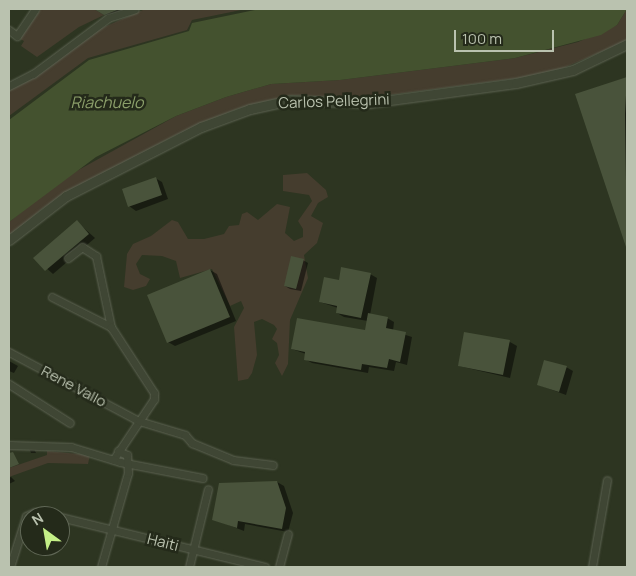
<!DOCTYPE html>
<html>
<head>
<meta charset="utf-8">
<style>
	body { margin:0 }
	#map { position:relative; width:636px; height:576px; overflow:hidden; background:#2d3521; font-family:Manrope,sans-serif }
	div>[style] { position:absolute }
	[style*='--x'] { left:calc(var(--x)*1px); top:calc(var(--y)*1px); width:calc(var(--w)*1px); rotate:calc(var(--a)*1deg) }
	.green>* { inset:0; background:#453d2e }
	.water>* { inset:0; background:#44522f }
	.shadow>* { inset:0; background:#0007 }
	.building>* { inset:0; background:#49533b }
	.roads { filter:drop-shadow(0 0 1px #5d6352) drop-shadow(0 0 1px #5d6352) }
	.minor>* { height:7px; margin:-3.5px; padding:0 3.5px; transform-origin:3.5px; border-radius:3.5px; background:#3f4634 }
	.tertiary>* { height:9px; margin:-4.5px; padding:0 4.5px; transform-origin:4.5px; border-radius:4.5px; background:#3f4634 }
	span { translate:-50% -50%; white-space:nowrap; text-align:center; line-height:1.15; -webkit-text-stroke:5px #242a1a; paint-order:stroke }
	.street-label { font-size:15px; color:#bac2af }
	.water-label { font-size:16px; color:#8b9f6a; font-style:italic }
	.frame { position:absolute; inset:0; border:10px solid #bac2af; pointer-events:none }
	.north { position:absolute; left:20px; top:506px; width:50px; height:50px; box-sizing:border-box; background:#242a1a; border:1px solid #606756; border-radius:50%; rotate:328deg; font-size:14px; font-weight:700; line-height:20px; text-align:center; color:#bac2af }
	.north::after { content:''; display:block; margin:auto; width:18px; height:22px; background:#c4ef87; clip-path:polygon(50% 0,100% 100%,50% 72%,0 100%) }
	.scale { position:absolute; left:454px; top:30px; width:100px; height:22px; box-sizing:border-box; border:2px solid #bac2af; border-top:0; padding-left:6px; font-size:15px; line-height:18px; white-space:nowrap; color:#bac2af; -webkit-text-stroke:4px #242a1a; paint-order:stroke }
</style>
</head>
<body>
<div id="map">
	<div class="green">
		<div style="clip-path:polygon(41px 9px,94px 9px,104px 15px,79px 27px,37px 57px,21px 46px,24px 41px,20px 39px)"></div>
		<div style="clip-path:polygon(145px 9px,246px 9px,192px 20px,187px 30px,88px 58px,9px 116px,9px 90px,95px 31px)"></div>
		<div style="clip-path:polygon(627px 9px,627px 41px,549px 74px,366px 98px,291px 95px,237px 109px,176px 135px,82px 185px,43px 208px,9px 237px,9px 222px,64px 178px,176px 116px,226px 97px,271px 84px,340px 80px,515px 58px,578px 42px,617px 25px)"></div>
		<div style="clip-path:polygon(307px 173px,326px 190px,328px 197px,318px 203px,311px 216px,323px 223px,317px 243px,304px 255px,308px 278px,290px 320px,288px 364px,282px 376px,275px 363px,279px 355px,277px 343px,272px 339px,277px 329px,274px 325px,262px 319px,254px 322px,257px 355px,252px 373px,248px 379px,238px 381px,234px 327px,244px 308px,241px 301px,230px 306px,212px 269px,180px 278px,176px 261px,162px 256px,142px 255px,136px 264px,140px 274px,150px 279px,146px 286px,133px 290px,124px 287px,127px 254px,133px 244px,151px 236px,172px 220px,178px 222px,188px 239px,204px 239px,224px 234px,229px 226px,239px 225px,242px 214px,247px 212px,258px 220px,277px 204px,290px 207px,285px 233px,294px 241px,303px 237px,303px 229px,298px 221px,312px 201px,309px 195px,283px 191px,283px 175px)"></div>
		<div style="clip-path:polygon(47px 451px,90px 455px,88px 464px,48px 463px,9px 477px,9px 468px,47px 455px)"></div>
	</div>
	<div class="water">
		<div style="clip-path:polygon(260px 9px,627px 9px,617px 25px,601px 35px,515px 58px,340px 80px,271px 84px,226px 97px,176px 116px,96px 157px,9px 222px,9px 120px,89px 60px,189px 31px,192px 23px)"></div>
	</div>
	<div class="shadow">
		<div style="clip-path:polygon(97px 9px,137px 9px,112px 18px)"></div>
		<div style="clip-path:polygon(627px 78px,627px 247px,576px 95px)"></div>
		<div style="clip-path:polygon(155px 178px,162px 182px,168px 199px,136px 211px,129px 206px)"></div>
		<div style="clip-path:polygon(77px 222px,95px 238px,53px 274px,35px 258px)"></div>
		<div style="clip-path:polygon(303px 260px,308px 263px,301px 291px,290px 289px,285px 286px)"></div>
		<div style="clip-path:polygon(210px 270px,217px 274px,236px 321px,175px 346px,168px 342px)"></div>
		<div style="clip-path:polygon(370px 274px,377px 278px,370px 315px,387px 318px,394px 322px,393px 331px,412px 337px,407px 365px,396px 362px,394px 371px,369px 367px,368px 373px,312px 363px,305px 359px,306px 354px,292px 349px,366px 332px,368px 321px,344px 317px,337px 313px,338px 308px,320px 302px,340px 281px)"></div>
		<div style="clip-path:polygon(510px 342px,517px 346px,510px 378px,459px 366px)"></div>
		<div style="clip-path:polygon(9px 361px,18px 366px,14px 373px,9px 371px)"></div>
		<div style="clip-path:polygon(566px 367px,573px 371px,566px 395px,539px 385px)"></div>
		<div style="clip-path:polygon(34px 449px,36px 453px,31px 453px,30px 450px)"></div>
		<div style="clip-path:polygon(11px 477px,15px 481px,9px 484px,9px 478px)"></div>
		<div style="clip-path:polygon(277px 482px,284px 486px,293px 513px,288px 532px,245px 524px,244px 531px,213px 519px)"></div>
	</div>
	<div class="building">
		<div style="clip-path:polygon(94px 9px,120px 9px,104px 15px)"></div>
		<div style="clip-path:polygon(627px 77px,625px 114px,627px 250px,575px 94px)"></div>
		<div style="clip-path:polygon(156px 177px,162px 195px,128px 207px,122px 189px)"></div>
		<div style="clip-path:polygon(77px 220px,89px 234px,45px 271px,33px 258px)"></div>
		<div style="clip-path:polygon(291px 256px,304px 259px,296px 289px,284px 286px)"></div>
		<div style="clip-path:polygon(341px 267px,371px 273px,361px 318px,336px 313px,337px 306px,319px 302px,324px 277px,339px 280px)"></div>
		<div style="clip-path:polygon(210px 269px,230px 317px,167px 343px,147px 295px)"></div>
		<div style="clip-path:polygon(368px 313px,388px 317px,386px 328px,406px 332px,400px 362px,389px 359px,387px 368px,362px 364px,361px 370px,304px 360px,305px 352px,291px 349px,297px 318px,365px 330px)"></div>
		<div style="clip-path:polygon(464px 332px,510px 340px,503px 375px,458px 366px)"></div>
		<div style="clip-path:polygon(544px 360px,567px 366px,559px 392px,537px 385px)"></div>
		<div style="clip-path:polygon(13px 452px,19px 464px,9px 468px,9px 453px)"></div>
		<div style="clip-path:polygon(277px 481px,286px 508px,282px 529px,238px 521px,237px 528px,212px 520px,219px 483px)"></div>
	</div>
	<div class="roads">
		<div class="minor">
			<div style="--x:9;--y:30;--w:10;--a:37"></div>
			<div style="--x:17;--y:36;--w:32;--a:-56"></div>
			<div style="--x:9;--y:86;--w:27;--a:-27"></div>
			<div style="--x:33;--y:74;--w:94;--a:-36.7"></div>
			<div style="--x:108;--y:18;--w:28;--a:-18"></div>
			<div style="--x:68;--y:258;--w:18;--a:-38"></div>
			<div style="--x:82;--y:247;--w:17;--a:33"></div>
			<div style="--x:96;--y:256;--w:73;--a:78.1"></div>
			<div style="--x:52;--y:297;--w:66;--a:27"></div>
			<div style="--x:111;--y:327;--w:79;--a:56.9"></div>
			<div style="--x:154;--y:393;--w:6;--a:90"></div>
			<div style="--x:154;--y:399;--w:73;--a:123.9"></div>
			<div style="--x:9;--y:352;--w:147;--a:28"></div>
			<div style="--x:139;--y:421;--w:48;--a:16.9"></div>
			<div style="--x:185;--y:435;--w:11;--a:49"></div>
			<div style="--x:192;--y:443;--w:44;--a:22.5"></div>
			<div style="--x:233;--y:460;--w:40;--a:7.1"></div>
			<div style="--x:9;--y:384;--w:72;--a:32.6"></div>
			<div style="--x:9;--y:445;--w:62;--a:1.8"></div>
			<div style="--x:71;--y:447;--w:51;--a:17"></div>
			<div style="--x:120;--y:462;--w:84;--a:11"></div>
			<div style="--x:60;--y:517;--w:211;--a:13.7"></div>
			<div style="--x:10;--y:567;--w:53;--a:-72.6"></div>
			<div style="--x:26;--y:516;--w:10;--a:-24"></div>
			<div style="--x:35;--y:512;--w:20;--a:11"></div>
			<div style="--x:101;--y:567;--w:98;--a:-74"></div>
			<div style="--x:128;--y:473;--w:18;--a:-93"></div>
			<div style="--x:127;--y:455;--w:10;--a:-156"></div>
			<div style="--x:189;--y:567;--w:80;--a:-76.3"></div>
			<div style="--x:279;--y:567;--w:34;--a:-75"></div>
			<div style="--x:592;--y:567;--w:88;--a:-80.2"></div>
		</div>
		<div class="tertiary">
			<div style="--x:9;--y:240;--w:72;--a:-37.7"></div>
			<div style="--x:66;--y:196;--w:152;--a:-27.1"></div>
			<div style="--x:201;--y:127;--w:52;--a:-20.2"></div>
			<div style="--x:250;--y:109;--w:42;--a:-12.4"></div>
			<div style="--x:291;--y:100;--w:77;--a:2.2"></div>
			<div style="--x:368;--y:103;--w:149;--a:-7.7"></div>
			<div style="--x:516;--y:83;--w:58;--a:-12.8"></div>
			<div style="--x:573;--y:70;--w:60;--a:-25.7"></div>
		</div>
	</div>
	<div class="street-label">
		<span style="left:334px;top:101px;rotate:-2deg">Carlos Pellegrini</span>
		<span style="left:74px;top:386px;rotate:28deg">Rene Vallo</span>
		<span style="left:163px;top:542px;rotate:14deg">Haiti</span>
	</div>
	<div class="water-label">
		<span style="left:107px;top:102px">Riachuelo</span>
	</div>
	<div class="frame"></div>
	<div class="north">N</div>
	<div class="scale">100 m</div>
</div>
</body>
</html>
